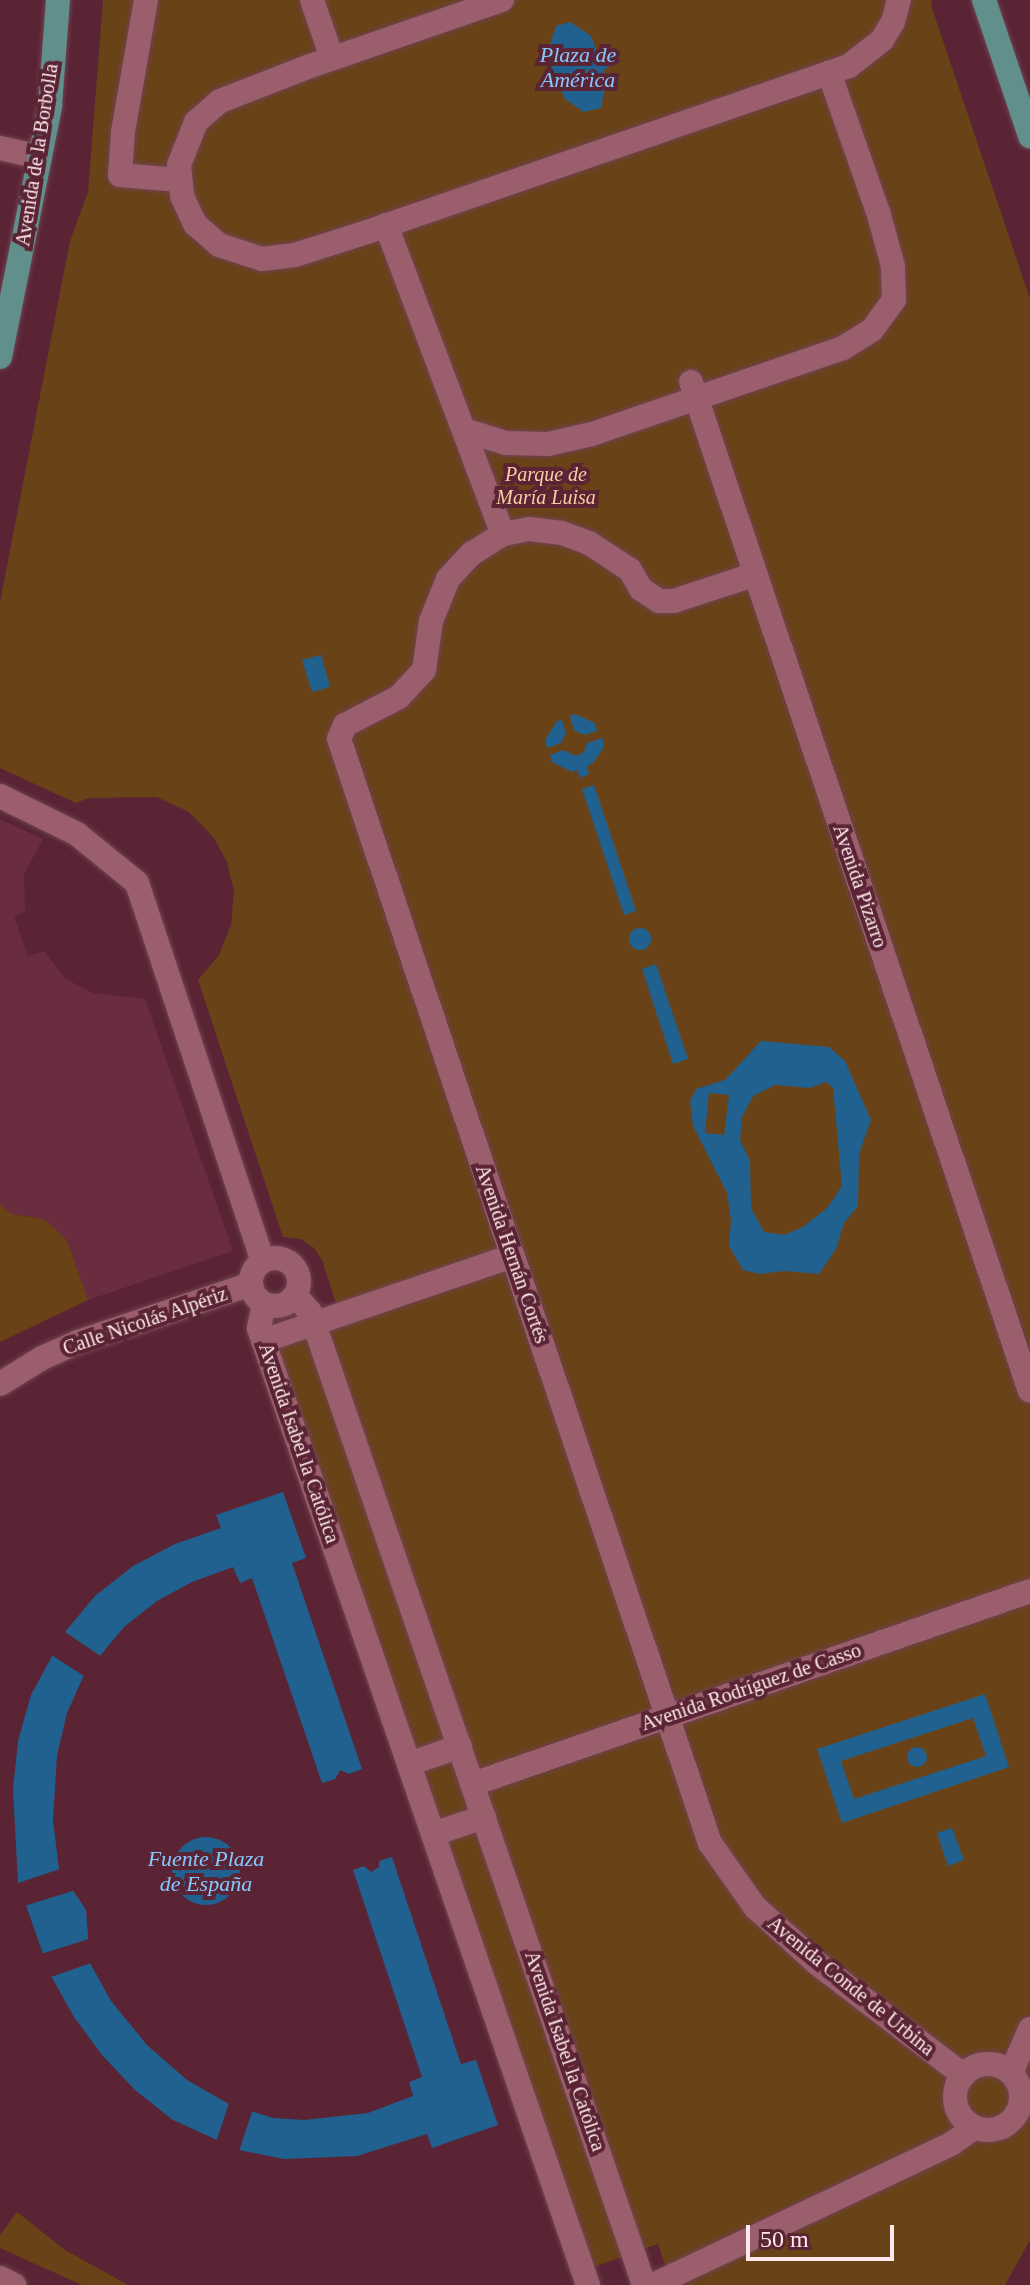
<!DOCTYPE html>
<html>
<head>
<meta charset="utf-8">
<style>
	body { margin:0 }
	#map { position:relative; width:1030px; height:2285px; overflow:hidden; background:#5a2434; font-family:"Times New Roman",serif }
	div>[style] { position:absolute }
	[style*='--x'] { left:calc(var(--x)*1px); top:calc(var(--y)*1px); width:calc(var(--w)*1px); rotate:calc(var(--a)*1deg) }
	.built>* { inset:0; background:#692d3f }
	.green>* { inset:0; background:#6a4217 }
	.water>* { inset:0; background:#206190 }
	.round { border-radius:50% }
	.pier>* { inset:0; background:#5a2434 }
	.roads { filter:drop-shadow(0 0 2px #6f4352) drop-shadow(0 0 2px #6f4352) }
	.minor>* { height:24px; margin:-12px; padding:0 12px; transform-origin:12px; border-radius:12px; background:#9a5e6d }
	.minor>.ring { margin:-12px; padding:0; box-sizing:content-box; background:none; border:24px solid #9a5e6d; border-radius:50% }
	.major>* { height:24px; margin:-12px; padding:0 12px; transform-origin:12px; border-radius:12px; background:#608f8c }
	span { translate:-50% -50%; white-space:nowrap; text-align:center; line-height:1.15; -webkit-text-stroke:8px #5a2434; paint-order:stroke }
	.street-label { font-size:20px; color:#ffe9ed }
	.park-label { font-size:20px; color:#fbcca1; font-style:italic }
	.water-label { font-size:22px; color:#85c8ff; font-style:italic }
	.scale { position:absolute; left:746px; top:2225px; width:148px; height:36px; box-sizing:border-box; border:4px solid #ffe9ed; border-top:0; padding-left:10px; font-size:24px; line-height:28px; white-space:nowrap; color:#ffe9ed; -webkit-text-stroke:6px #5a2434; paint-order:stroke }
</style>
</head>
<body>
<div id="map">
	<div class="built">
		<div style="clip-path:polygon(0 819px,43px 839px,24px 874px,25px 912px,14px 916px,28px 956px,44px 951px,66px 979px,93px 993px,145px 999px,233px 1251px,88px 1300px,67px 1240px,44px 1219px,12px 1214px,0 1204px)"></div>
	</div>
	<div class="green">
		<div style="clip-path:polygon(103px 0,932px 0,931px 5px,1030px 299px,1030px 2240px,1005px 2285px,672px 2285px,658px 2244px,571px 2275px,248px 1332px,336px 1303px,322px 1260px,314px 1248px,301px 1239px,283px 1237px,198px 980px,219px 955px,231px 925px,234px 891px,227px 862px,214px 838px,189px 812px,157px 797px,89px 798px,76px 803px,0 768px,0 602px,70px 241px,88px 192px)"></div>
		<div style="clip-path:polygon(0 1204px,12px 1214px,44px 1219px,67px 1240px,88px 1300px,0 1342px)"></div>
		<div style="clip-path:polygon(17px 2212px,65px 2250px,128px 2285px,82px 2285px,0 2248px,0 2235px)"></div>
	</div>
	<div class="water">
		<div style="clip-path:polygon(570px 22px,591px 36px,596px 49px,607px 52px,611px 65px,604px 70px,606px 83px,601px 108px,584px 112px,565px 99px,559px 86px,551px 86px,545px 72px,552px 67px,548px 51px,556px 26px)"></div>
		<div style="clip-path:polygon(321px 655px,330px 687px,312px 692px,302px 660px)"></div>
		<div style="clip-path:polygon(575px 714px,595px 723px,597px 731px,584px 735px,574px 730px,570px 716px)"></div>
		<div style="clip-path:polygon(562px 720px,566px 734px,561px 743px,547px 748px,545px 740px,557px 721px)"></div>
		<div style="clip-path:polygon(603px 738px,604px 747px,593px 763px,587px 766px,589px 774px,580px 778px,577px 770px,572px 772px,552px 762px,550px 755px,563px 750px,576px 756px,584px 752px,587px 743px)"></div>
		<div style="clip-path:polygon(594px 785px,636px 911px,624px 915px,582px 789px)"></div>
		<div class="round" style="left:629px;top:928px;width:22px;height:22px"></div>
		<div style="clip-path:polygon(656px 964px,688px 1059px,673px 1064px,642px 969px)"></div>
		<div style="clip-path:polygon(evenodd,761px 1041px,829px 1047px,845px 1061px,871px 1120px,859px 1154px,858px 1206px,844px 1223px,836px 1249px,819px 1274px,785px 1271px,760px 1274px,743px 1270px,729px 1246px,731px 1220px,727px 1193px,693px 1126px,690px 1101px,696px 1089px,725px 1080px,761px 1041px,826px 1082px,833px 1088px,842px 1186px,827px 1208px,803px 1227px,784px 1235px,764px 1232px,751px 1208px,750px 1161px,740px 1140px,742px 1117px,753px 1096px,775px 1085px,810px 1088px,826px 1082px,761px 1041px,709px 1093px,729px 1095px,724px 1135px,705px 1133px,709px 1093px)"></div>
		<div style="clip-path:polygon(283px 1492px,306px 1558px,292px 1563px,362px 1769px,349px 1774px,340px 1770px,335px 1779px,322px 1783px,252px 1578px,240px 1583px,233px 1567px,192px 1582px,157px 1601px,124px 1627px,84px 1675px,67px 1713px,57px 1755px,53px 1820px,59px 1869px,86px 1910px,90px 1963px,111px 2001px,147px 2045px,187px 2080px,229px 2104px,273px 2118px,304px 2120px,368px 2113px,413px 2096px,409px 2082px,422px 2077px,353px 1870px,364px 1866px,371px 1872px,379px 1867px,379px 1861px,392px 1857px,461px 2064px,476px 2060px,498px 2125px,432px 2148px,427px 2134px,357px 2156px,284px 2159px,239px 2150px,173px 2120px,135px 2090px,102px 2055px,74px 2017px,51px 1976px,18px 1883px,13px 1789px,18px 1741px,31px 1695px,65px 1632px,95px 1596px,133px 1566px,175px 1544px,221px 1528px,216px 1515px)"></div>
		<div style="clip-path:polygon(evenodd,985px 1694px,1009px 1767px,842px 1823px,817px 1749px,985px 1694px,973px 1718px,986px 1756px,854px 1799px,841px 1761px,973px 1718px)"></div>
		<div class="round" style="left:907px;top:1747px;width:20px;height:20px"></div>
		<div style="clip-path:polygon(952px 1828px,964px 1860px,948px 1866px,937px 1833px)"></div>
		<div class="round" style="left:172px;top:1837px;width:68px;height:68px"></div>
	</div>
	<div class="pier">
		<div style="clip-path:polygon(62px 1630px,102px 1657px,87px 1678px,47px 1652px)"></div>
		<div style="clip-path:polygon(63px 1868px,76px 1890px,24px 1906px,15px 1884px)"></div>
		<div style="clip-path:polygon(92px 1938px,94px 1962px,48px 1978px,41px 1954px)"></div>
		<div style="clip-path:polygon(230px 2100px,253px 2109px,238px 2154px,215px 2145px)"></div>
	</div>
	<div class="roads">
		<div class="minor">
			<div style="--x:146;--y:0;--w:134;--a:99.9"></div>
			<div style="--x:123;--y:132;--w:43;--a:94"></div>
			<div style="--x:120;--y:175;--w:59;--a:4.8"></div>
			<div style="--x:312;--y:0;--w:61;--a:71"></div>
			<div style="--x:502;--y:0;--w:203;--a:161"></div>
			<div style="--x:310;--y:66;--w:97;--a:158.7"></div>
			<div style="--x:220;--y:101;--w:32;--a:139"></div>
			<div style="--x:196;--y:122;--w:46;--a:111.6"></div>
			<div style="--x:179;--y:165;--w:31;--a:84"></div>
			<div style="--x:182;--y:196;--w:31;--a:65"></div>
			<div style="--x:195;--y:224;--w:32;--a:41"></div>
			<div style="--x:219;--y:245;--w:45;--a:18"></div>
			<div style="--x:262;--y:259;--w:33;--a:-7"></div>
			<div style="--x:295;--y:255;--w:76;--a:-17.7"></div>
			<div style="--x:367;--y:232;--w:510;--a:-19"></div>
			<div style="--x:849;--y:66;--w:42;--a:-38.2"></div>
			<div style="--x:882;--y:40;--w:21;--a:-59"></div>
			<div style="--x:893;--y:22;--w:23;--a:-75"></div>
			<div style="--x:0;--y:148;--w:41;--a:12.7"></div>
			<div style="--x:386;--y:225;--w:330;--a:69.3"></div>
			<div style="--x:691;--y:382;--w:1064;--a:71.43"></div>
			<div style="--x:464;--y:430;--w:44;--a:17.2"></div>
			<div style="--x:506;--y:443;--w:42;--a:1.4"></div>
			<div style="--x:548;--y:444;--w:45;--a:-12.8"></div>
			<div style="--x:592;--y:434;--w:265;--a:-18.9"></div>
			<div style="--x:843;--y:348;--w:34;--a:-32"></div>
			<div style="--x:872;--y:330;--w:37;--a:-54"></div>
			<div style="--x:894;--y:300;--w:34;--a:-92"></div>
			<div style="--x:893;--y:266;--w:53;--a:-105.4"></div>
			<div style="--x:879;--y:215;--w:151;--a:-109.3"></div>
			<div style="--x:753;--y:575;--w:83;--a:161.8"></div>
			<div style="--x:674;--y:601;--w:15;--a:180"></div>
			<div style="--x:659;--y:601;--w:22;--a:-146"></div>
			<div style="--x:641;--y:589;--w:22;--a:-120"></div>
			<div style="--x:630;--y:570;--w:49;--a:-146.6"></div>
			<div style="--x:589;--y:543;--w:29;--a:-160"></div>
			<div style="--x:562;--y:533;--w:33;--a:-173"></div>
			<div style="--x:529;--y:529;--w:26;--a:169"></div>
			<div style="--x:503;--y:534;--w:36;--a:148"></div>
			<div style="--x:472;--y:553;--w:35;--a:133"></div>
			<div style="--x:448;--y:579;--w:45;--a:112"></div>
			<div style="--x:431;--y:621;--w:49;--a:98.1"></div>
			<div style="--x:424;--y:670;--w:37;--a:133"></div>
			<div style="--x:399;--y:697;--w:61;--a:152.6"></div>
			<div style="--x:345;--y:725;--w:15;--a:113"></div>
			<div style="--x:339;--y:739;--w:1165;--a:71.43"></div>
			<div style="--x:710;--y:1843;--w:78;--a:54.9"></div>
			<div style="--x:755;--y:1907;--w:85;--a:42.1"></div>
			<div style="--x:818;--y:1964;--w:183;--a:37.4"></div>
			<div style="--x:0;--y:796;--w:86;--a:26.3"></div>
			<div style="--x:77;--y:834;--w:77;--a:39.2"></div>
			<div style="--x:137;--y:883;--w:398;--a:71.6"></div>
			<div class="ring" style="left:251px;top:1258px;width:24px;height:24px"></div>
			<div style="--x:295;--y:1295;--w:23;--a:49"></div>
			<div style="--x:310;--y:1312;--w:1029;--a:71.05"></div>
			<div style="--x:264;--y:1304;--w:25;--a:102"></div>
			<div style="--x:259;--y:1328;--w:1012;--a:71.03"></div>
			<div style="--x:263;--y:1341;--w:264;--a:-18.8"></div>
			<div style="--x:0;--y:1384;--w:49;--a:-31.8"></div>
			<div style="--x:42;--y:1358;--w:39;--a:-24"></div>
			<div style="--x:78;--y:1342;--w:182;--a:-18.5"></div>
			<div style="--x:409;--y:1764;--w:54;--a:-19.4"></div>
			<div style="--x:473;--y:1784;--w:589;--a:-19.11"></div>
			<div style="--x:433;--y:1834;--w:54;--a:-18.4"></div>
			<div class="ring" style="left:955px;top:2064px;width:42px;height:42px"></div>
			<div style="--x:1011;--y:2073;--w:48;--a:-66.6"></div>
			<div style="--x:0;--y:2278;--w:16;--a:27"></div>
			<div style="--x:653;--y:2285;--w:330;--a:-25.3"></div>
			<div style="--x:951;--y:2144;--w:28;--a:-35"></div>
		</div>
		<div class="major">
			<div style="--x:984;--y:0;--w:144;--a:71.3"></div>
			<div style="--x:0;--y:357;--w:256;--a:-78.7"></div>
			<div style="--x:50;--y:106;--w:106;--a:-85.7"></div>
		</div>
	</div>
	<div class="street-label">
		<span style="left:37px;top:155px;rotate:-81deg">Avenida de la Borbolla</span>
		<span style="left:860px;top:886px;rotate:71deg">Avenida Pizarro</span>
		<span style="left:512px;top:1254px;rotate:71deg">Avenida Hernán Cortés</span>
		<span style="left:145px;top:1321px;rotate:-19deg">Calle Nicolás Alpériz</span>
		<span style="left:299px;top:1443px;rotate:71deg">Avenida Isabel la Católica</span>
		<span style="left:751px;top:1687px;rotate:-19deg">Avenida Rodríguez de Casso</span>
		<span style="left:851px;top:1986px;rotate:39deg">Avenida Conde de Urbina</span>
		<span style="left:565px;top:2051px;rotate:71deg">Avenida Isabel la Católica</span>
	</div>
	<div class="park-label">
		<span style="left:546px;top:486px">Parque de<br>María Luisa</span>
	</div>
	<div class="water-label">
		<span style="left:578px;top:67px">Plaza de<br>América</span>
		<span style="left:206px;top:1871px">Fuente Plaza<br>de España</span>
	</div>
	<div class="scale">50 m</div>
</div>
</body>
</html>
